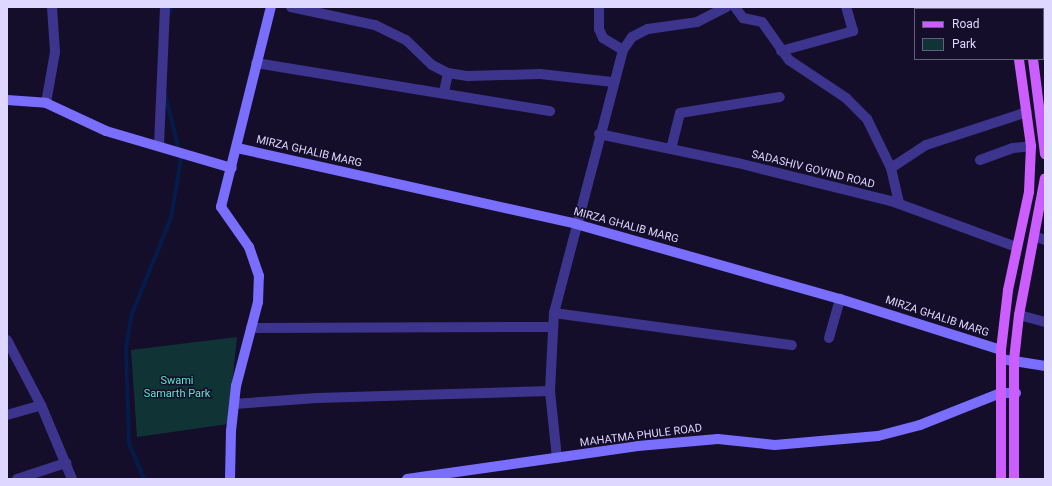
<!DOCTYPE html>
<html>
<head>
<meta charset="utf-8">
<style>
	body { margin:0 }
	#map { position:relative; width:1052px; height:486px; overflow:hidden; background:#140e2a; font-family:Roboto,sans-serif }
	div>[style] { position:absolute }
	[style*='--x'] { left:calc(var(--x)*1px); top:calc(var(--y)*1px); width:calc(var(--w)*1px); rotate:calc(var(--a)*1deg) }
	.green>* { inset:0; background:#103435 }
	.stream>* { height:3.5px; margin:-1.75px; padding:0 1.75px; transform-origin:1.75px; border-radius:1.75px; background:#051b4b }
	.street>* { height:10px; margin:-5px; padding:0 5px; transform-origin:5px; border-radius:5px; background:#3d358d }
	.secondary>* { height:10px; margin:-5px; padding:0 5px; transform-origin:5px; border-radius:5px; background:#7a6eff }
	.primary>* { height:10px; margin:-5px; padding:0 5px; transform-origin:5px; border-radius:5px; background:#cc5eff }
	span { translate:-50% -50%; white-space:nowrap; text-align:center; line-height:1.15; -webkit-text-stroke:3px #140e2a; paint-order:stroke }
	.street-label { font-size:11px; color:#ded7ff }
	.park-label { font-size:11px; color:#57ebcf }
	.frame { position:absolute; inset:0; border:8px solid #ded7ff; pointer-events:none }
	.legend { position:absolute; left:914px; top:8px; width:130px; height:52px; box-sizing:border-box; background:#140e2a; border:1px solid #655e7f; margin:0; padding:5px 7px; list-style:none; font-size:12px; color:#ded7ff }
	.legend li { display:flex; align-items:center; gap:8px; height:20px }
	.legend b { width:20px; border:1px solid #655e7f }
</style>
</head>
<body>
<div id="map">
	<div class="green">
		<div style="clip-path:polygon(237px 337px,228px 424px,137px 437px,131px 350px)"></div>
	</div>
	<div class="stream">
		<div style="--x:169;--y:14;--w:7;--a:-74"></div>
		<div style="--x:144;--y:479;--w:39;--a:-113"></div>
		<div style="--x:129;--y:443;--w:96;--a:-91.8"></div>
		<div style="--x:126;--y:347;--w:34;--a:-80"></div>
		<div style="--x:132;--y:314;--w:104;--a:-67.9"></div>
		<div style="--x:171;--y:218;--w:42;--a:-80.3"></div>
		<div style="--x:178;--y:177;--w:18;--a:-81"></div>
		<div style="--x:181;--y:159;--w:67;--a:-103.8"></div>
	</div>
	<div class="street">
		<div style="--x:291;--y:7;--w:86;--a:12.1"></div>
		<div style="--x:375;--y:25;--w:34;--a:26"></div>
		<div style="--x:406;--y:40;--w:36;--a:44"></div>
		<div style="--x:432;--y:65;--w:18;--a:27"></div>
		<div style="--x:448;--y:73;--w:20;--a:9"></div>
		<div style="--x:468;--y:76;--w:72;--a:-1.6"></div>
		<div style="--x:540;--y:74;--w:72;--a:6.3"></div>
		<div style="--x:599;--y:7;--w:22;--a:90"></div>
		<div style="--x:599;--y:29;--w:10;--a:66"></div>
		<div style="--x:603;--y:38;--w:23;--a:31"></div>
		<div style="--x:735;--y:7;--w:14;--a:54"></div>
		<div style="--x:743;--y:18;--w:19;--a:12"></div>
		<div style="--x:762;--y:22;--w:47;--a:54.6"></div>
		<div style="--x:789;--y:60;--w:69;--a:33.7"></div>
		<div style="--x:846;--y:98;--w:30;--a:45"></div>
		<div style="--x:867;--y:119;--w:55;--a:63.9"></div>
		<div style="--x:891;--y:168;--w:37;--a:77"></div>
		<div style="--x:781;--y:51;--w:75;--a:-15.5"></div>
		<div style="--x:853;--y:31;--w:25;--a:-106"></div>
		<div style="--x:256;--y:63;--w:298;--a:9.3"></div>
		<div style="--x:444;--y:92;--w:19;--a:-78"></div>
		<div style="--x:46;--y:103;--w:52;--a:-80"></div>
		<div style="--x:55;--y:52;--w:45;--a:-93.8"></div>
		<div style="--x:599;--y:134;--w:142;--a:11.8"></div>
		<div style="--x:738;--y:163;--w:161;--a:14"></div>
		<div style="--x:894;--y:202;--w:130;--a:20.2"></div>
		<div style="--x:159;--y:145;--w:138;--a:-87.5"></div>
		<div style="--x:671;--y:149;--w:37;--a:-76"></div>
		<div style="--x:680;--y:113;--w:101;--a:-9.1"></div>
		<div style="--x:980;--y:160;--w:35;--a:-20"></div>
		<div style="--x:1013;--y:148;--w:18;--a:-6"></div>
		<div style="--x:891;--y:168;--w:42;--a:-33.3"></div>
		<div style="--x:926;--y:145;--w:106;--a:-18.1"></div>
		<div style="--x:1034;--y:236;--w:12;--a:20"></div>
		<div style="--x:554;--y:313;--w:240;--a:7.7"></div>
		<div style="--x:1019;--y:315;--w:27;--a:15"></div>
		<div style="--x:251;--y:328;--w:302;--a:-0.2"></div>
		<div style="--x:829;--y:338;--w:41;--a:-74.2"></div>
		<div style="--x:7;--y:340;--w:73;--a:62.4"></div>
		<div style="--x:41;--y:405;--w:80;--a:67.3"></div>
		<div style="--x:234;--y:404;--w:83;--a:-4.1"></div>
		<div style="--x:317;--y:398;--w:233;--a:-1.7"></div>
		<div style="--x:7;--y:415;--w:35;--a:-16"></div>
		<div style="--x:557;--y:458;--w:67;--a:-96"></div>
		<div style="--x:550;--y:391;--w:78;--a:-87.1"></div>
		<div style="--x:554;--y:313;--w:272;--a:-75.3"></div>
		<div style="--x:623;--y:50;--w:16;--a:-55"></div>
		<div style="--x:632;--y:37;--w:18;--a:-27"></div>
		<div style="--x:648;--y:29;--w:49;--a:-8.1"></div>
		<div style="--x:697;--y:22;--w:33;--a:-27"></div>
		<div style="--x:17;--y:479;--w:52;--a:-18.1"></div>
	</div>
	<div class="secondary">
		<div style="--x:7;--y:100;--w:39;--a:4"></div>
		<div style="--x:46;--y:103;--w:66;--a:25"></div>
		<div style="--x:106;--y:131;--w:131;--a:16.4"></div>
		<div style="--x:237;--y:148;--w:347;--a:12.6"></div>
		<div style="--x:576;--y:224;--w:274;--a:15.9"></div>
		<div style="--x:840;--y:299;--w:169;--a:17.6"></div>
		<div style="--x:1001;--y:359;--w:45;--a:9"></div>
		<div style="--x:230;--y:479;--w:48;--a:-88.8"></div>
		<div style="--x:231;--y:431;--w:45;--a:-83.7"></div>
		<div style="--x:236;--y:386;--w:87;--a:-75.3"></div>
		<div style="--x:258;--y:302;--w:26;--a:-88"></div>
		<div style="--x:259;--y:276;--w:31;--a:-109"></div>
		<div style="--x:249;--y:247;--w:49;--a:-125"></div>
		<div style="--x:221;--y:207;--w:206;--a:-76"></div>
		<div style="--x:407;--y:479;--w:233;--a:-8.1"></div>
		<div style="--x:638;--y:446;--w:80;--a:-5"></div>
		<div style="--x:718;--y:439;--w:57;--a:6"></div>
		<div style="--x:775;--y:445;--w:103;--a:-5"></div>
		<div style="--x:878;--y:436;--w:43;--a:-14.7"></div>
		<div style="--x:920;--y:425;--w:87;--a:-21.6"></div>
		<div style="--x:1001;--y:393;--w:15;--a:0"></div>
	</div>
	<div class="primary">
		<div style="--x:1012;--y:7;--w:2;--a:63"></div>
		<div style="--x:1026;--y:7;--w:2;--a:63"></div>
		<div style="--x:1033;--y:59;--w:96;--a:82.8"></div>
		<div style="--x:1001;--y:479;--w:129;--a:-90"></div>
		<div style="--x:1001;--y:350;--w:60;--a:-83.3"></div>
		<div style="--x:1008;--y:290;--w:100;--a:-77.9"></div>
		<div style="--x:1029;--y:192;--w:46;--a:-87.5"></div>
		<div style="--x:1031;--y:146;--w:88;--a:-97.9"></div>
		<div style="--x:1014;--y:479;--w:119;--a:-90"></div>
		<div style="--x:1014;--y:360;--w:45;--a:-83.7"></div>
		<div style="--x:1019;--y:315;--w:139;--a:-79.3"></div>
	</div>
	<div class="street-label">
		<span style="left:309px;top:152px;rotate:13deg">MIRZA GHALIB MARG</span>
		<span style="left:813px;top:170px;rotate:14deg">SADASHIV GOVIND ROAD</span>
		<span style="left:626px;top:226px;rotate:15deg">MIRZA GHALIB MARG</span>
		<span style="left:937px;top:317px;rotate:18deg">MIRZA GHALIB MARG</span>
		<span style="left:641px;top:436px;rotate:-7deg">MAHATMA PHULE ROAD</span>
	</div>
	<div class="park-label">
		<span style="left:177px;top:388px">Swami<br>Samarth Park</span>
	</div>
	<div class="frame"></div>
	<ul class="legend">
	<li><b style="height:5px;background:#cc5eff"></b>Road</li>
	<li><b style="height:11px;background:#103435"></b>Park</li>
	</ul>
</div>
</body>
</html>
